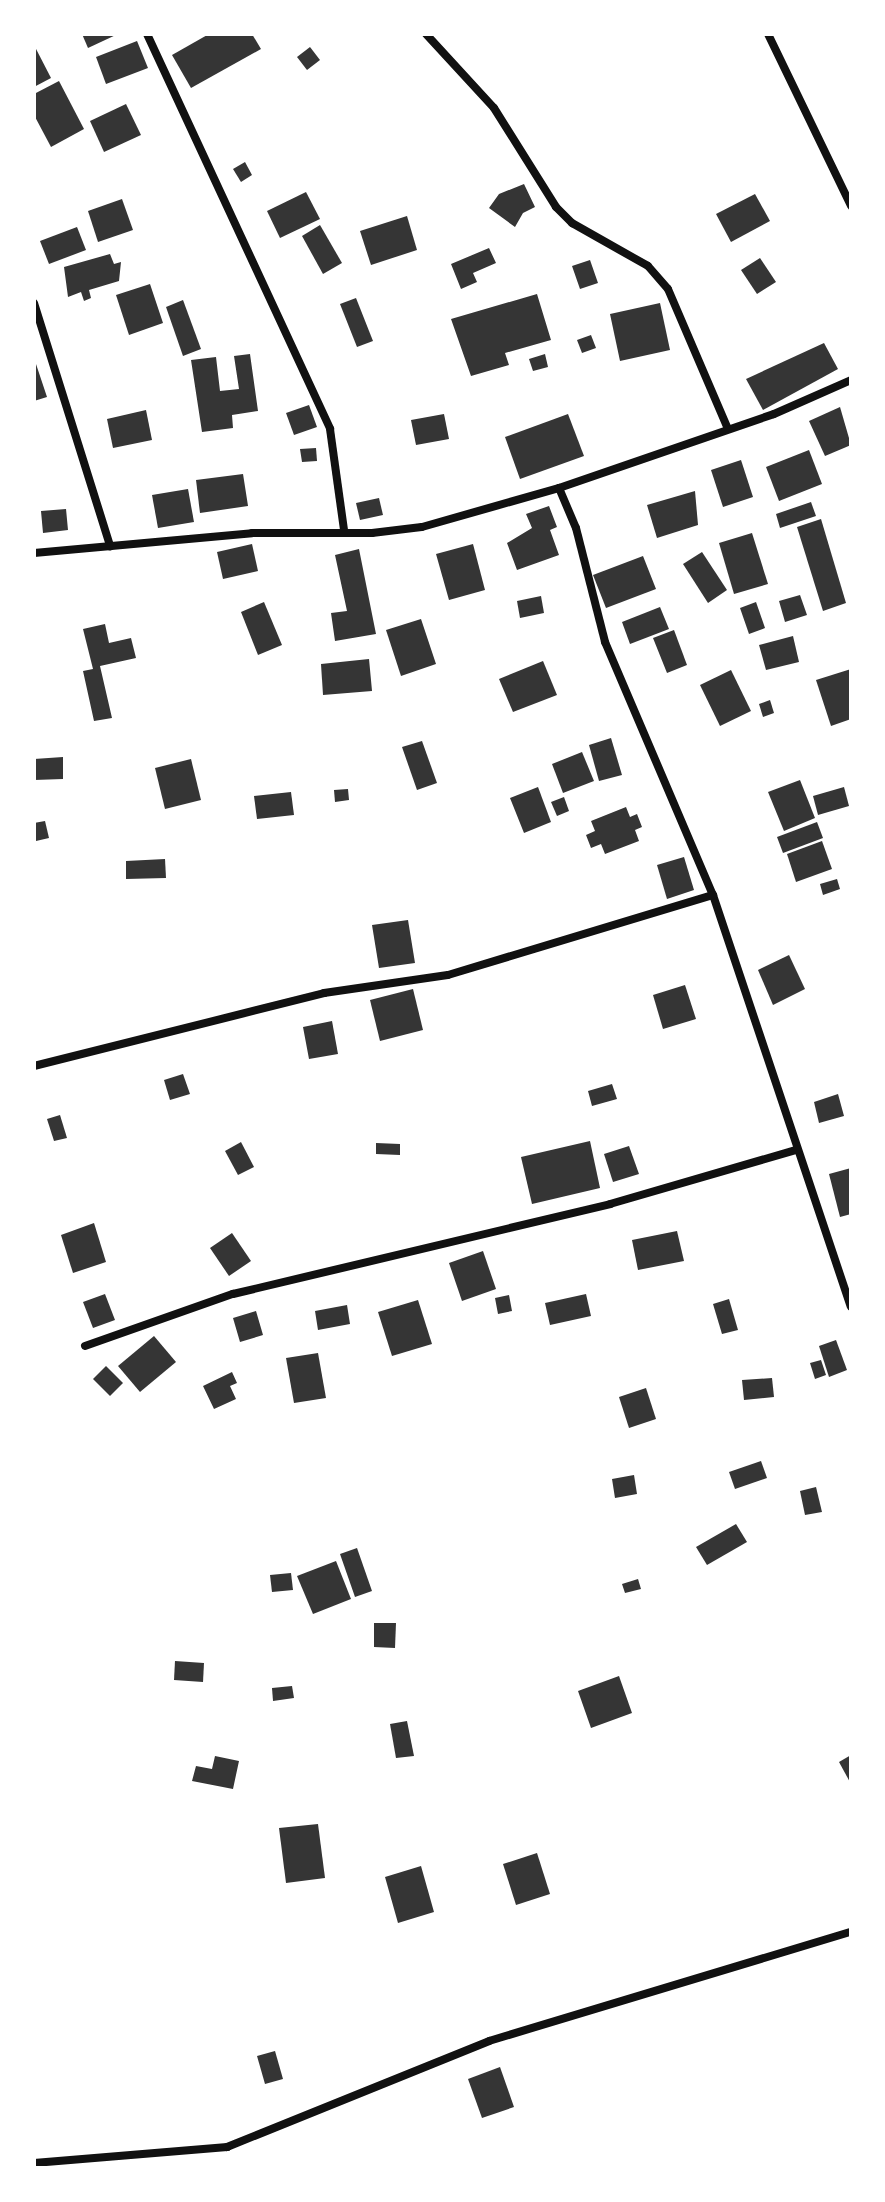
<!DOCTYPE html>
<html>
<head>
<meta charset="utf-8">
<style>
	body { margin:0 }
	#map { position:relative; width:885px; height:2202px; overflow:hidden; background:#fff; font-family:"Titillium Web",sans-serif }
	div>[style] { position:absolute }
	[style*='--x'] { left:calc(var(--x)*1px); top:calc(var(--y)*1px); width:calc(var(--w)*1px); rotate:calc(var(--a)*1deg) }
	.building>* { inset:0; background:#353535 }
	.minor>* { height:8px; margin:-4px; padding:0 4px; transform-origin:4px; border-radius:4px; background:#111 }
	span { translate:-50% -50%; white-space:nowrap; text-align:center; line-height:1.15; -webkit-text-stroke:6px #fff; paint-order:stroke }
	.frame { position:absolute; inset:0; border:36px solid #fff; pointer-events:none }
</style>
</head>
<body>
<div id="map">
	<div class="building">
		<div style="clip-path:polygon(82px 34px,118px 34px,88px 48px)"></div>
		<div style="clip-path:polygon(209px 34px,252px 34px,261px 49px,191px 88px,172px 55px)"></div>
		<div style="clip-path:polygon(137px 41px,148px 68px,106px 84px,96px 57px)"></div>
		<div style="clip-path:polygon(34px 45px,51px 78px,34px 87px)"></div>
		<div style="clip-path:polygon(310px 47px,320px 60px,307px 70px,297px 57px)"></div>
		<div style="clip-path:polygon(59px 81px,84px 129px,51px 147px,34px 115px,34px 94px)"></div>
		<div style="clip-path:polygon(126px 104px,141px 135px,104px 152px,90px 121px)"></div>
		<div style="clip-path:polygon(245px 162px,252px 175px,241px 182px,233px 169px)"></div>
		<div style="clip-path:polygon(524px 184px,535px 207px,523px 213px,515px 227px,489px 208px,499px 194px)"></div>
		<div style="clip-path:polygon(306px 192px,320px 219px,280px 238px,267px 211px)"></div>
		<div style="clip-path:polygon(755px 194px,770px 221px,731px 242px,716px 214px)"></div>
		<div style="clip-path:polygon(122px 199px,133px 230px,98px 242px,88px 211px)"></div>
		<div style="clip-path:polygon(407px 216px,417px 250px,371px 265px,360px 231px)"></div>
		<div style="clip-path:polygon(320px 225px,342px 263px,323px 274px,302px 236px)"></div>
		<div style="clip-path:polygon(77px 227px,86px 250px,49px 264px,40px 241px)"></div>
		<div style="clip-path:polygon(489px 248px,496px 263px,473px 273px,477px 282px,461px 289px,451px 264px)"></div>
		<div style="clip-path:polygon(110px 254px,114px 264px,121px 262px,119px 281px,89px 290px,91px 298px,84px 301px,81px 292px,68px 297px,64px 267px)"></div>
		<div style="clip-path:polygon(760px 258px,776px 282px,757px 294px,741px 270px)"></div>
		<div style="clip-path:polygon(590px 260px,598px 283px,580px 289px,572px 266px)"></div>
		<div style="clip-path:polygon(150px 284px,163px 323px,129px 335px,116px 295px)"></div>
		<div style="clip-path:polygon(537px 294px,551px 340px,505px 353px,509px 365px,471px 376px,451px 319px)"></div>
		<div style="clip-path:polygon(356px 298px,373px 341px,357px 347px,340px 304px)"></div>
		<div style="clip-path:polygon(183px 300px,201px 349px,183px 356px,166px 307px)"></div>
		<div style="clip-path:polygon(660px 303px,670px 350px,620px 361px,610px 314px)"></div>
		<div style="clip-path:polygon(591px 335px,596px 348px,582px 353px,577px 340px)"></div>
		<div style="clip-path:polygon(824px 343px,838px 369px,763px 410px,746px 379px)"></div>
		<div style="clip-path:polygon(250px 354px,258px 411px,232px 415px,233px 428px,202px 432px,191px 360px,216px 357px,220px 391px,239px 389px,234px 356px)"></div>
		<div style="clip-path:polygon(545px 354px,548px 367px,533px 371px,529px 359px)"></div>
		<div style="clip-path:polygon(34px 358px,47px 397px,34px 401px)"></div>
		<div style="clip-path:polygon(309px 405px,317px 427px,294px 435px,286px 413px)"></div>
		<div style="clip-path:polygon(840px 407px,851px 445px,825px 456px,809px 421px)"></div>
		<div style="clip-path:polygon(146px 410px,152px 440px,113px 448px,107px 419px)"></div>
		<div style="clip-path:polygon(444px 414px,449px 439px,416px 445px,411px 420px)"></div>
		<div style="clip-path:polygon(568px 414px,584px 456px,520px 479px,505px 437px)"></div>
		<div style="clip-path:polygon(316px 448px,317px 461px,302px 462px,300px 449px)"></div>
		<div style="clip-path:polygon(809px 450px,822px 484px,779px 501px,766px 467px)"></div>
		<div style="clip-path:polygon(741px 460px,753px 497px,723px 507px,711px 470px)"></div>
		<div style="clip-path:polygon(243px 474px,248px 506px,200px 513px,196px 480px)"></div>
		<div style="clip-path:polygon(188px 489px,194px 522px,158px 528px,152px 495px)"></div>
		<div style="clip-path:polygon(695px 491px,698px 525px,657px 538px,647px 505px)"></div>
		<div style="clip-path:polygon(379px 498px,383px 515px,360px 520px,356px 503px)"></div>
		<div style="clip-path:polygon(811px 502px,816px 516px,780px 528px,776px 514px)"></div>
		<div style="clip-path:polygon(549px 506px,557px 527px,550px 530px,559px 555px,517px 570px,507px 543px,532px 528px,526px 514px)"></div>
		<div style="clip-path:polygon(66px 509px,68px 530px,43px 533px,41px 511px)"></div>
		<div style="clip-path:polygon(821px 519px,846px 603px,823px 611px,797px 527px)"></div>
		<div style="clip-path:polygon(752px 533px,768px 584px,734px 594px,719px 543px)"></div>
		<div style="clip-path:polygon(252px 544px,258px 571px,223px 579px,217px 552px)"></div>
		<div style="clip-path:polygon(473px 544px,485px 590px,449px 600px,436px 554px)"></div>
		<div style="clip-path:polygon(359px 549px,376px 634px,335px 641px,331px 613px,347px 611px,335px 555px)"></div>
		<div style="clip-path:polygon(702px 552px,727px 590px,708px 603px,683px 564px)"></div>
		<div style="clip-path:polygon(643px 556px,656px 589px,606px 608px,593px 575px)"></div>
		<div style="clip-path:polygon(800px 595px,807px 615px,785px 622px,779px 601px)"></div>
		<div style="clip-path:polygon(541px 596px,544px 613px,520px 618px,517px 601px)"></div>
		<div style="clip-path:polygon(264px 602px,282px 645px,258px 655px,241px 612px)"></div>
		<div style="clip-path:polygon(756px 602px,765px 628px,749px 634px,740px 608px)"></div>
		<div style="clip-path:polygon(660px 607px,669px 629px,630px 644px,622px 622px)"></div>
		<div style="clip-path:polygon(421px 619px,436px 664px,401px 676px,386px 630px)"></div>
		<div style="clip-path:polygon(105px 624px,109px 643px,131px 638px,136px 658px,100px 666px,112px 718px,94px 721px,83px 671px,93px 669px,83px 629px)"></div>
		<div style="clip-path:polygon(674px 630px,687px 665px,667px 673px,653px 638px)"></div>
		<div style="clip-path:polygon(793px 636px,799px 662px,766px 670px,759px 645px)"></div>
		<div style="clip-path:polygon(369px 659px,372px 691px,323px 695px,321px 664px)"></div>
		<div style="clip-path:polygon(543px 661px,557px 695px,513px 712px,499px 679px)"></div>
		<div style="clip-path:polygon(851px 669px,851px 719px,831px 726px,816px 680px)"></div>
		<div style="clip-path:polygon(731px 670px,751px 711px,720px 726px,700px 685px)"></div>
		<div style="clip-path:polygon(770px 700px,774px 713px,763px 717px,759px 704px)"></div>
		<div style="clip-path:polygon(611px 738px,622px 775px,599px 781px,589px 745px)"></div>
		<div style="clip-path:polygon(422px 741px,437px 783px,417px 790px,402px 747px)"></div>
		<div style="clip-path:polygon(582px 752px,594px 781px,563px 793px,552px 764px)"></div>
		<div style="clip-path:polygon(63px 757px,63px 779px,34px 780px,34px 759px)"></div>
		<div style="clip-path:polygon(191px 759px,201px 800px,165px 809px,155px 768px)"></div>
		<div style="clip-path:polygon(800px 780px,815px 818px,784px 831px,768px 792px)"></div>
		<div style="clip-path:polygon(538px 787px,551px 822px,524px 833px,510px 798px)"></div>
		<div style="clip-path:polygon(844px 787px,849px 806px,818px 815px,813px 796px)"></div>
		<div style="clip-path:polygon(348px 789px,349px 800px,335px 802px,334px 790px)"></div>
		<div style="clip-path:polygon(291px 792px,294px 815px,257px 819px,254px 796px)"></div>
		<div style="clip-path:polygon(564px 797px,569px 811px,557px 816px,551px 802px)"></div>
		<div style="clip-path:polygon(626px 807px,630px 817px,637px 814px,642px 827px,635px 830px,639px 841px,605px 854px,601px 844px,591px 848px,586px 835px,595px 831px,591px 821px)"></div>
		<div style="clip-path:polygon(45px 821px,49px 838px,36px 841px,34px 823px)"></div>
		<div style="clip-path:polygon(817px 822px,823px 838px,783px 853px,777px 837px)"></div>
		<div style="clip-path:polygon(822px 841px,832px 869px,796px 882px,787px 854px)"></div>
		<div style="clip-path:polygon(684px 857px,694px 890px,667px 899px,657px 865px)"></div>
		<div style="clip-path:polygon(165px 859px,166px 878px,126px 879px,126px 861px)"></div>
		<div style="clip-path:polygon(837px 879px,840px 889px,823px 895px,820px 884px)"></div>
		<div style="clip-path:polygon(408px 920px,415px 963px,379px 968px,372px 925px)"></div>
		<div style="clip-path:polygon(789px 955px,805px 989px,773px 1005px,758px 970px)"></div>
		<div style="clip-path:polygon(685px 985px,696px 1019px,663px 1029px,653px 995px)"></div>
		<div style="clip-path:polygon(413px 989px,423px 1030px,380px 1041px,370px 1000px)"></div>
		<div style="clip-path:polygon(332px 1021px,338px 1054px,309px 1059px,303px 1027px)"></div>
		<div style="clip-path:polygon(183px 1074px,190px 1094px,170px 1100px,164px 1080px)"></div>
		<div style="clip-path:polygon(612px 1084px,617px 1099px,592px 1106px,588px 1091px)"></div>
		<div style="clip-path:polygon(838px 1094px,844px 1116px,819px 1123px,814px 1102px)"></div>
		<div style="clip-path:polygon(60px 1115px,67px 1138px,54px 1141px,47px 1119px)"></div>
		<div style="clip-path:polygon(590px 1141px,600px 1188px,532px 1204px,521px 1157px)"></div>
		<div style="clip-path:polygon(241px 1142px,254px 1167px,238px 1175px,225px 1151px)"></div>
		<div style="clip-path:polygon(376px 1143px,400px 1144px,400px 1155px,376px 1154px)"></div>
		<div style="clip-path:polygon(629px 1146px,639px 1174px,613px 1182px,604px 1154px)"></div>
		<div style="clip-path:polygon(851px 1168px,851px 1214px,840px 1217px,829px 1174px)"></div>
		<div style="clip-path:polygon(94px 1223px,106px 1262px,73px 1273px,61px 1235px)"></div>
		<div style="clip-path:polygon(677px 1231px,684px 1261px,638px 1270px,632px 1240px)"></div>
		<div style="clip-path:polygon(232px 1233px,251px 1261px,229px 1276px,210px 1248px)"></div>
		<div style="clip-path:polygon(483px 1251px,496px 1289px,462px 1301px,449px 1263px)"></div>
		<div style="clip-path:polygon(105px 1294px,115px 1320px,93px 1328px,83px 1302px)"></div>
		<div style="clip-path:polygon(586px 1294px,591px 1316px,550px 1325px,545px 1303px)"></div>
		<div style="clip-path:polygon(509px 1295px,512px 1311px,498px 1314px,495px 1298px)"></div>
		<div style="clip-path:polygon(729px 1299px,738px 1330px,722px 1334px,713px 1304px)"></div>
		<div style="clip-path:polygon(418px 1300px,432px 1344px,392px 1356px,378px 1312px)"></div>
		<div style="clip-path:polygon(347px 1305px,350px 1324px,318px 1330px,315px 1311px)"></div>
		<div style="clip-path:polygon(256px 1311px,263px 1335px,240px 1342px,233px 1318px)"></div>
		<div style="clip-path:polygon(154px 1336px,176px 1362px,140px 1392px,118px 1366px)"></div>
		<div style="clip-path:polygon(836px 1340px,847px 1370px,829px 1377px,819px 1346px)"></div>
		<div style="clip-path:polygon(318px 1353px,326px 1398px,294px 1403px,286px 1358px)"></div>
		<div style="clip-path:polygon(821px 1360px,826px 1375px,815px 1379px,810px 1363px)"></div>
		<div style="clip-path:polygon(106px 1366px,123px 1383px,110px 1396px,93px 1379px)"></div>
		<div style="clip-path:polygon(232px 1372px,237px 1383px,230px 1386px,236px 1399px,214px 1409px,203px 1386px)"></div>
		<div style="clip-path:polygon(772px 1378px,774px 1397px,744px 1400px,742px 1380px)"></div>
		<div style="clip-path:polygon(646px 1388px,656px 1419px,629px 1428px,619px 1397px)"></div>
		<div style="clip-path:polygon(761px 1461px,767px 1478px,735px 1489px,729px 1472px)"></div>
		<div style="clip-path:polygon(634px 1475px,637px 1494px,615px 1498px,612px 1479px)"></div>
		<div style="clip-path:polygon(816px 1487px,822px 1512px,805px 1515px,800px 1491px)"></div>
		<div style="clip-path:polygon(736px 1524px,747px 1542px,707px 1565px,696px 1547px)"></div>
		<div style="clip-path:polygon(357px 1548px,372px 1591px,355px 1597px,340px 1554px)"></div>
		<div style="clip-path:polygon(336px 1561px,351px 1599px,313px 1614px,297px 1576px)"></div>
		<div style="clip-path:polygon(291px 1573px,293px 1590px,272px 1592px,270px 1575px)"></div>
		<div style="clip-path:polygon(638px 1579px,641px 1589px,625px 1593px,622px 1584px)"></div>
		<div style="clip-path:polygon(374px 1623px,396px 1623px,395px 1648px,374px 1647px)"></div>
		<div style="clip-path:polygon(175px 1661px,204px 1663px,203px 1682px,174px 1680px)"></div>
		<div style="clip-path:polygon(619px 1676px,632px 1713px,591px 1728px,578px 1691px)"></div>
		<div style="clip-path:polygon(292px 1686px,294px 1698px,273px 1701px,272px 1688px)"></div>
		<div style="clip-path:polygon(407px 1721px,414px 1756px,396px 1758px,390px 1724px)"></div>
		<div style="clip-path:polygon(851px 1755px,851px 1784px,839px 1762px)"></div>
		<div style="clip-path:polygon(215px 1756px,239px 1761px,233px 1789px,192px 1781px,196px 1766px,212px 1769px)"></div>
		<div style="clip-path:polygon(318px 1824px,325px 1878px,286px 1883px,279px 1828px)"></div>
		<div style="clip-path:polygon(537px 1853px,550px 1894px,516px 1905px,503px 1864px)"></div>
		<div style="clip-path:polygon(421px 1866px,434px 1912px,398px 1923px,385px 1877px)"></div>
		<div style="clip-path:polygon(275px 2051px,283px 2079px,265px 2084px,257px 2056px)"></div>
		<div style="clip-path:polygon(500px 2067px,514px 2107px,482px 2118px,468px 2079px)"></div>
	</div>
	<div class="minor">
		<div style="--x:147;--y:34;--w:435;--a:65.1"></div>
		<div style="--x:330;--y:429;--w:102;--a:82.1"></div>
		<div style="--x:426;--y:34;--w:100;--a:47.4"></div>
		<div style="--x:494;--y:108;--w:117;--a:57.9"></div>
		<div style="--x:556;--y:207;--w:23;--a:45"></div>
		<div style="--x:572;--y:223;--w:87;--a:29.5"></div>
		<div style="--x:648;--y:266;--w:30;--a:49"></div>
		<div style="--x:668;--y:289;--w:152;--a:66.8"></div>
		<div style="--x:768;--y:34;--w:191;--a:64.2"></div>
		<div style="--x:34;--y:303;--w:255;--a:72.6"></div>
		<div style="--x:559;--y:488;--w:43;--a:67"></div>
		<div style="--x:576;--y:528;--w:118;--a:75.7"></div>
		<div style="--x:605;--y:642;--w:275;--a:66.9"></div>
		<div style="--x:713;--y:895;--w:434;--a:71.5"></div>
		<div style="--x:34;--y:553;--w:219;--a:-5.2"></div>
		<div style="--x:252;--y:533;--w:120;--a:0"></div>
		<div style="--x:372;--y:533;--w:50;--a:-6.8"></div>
		<div style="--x:422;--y:527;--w:142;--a:-15.9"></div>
		<div style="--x:559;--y:488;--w:227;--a:-19"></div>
		<div style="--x:774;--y:414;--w:84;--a:-23.8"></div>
		<div style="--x:34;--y:1066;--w:299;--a:-14.1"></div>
		<div style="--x:324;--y:993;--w:125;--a:-8.3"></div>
		<div style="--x:448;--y:975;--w:277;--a:-16.8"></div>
		<div style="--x:85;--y:1346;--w:157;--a:-19.4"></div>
		<div style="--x:233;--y:1294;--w:388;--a:-13.4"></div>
		<div style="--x:610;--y:1204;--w:194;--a:-16.2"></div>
		<div style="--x:34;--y:2163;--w:194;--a:-4.7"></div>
		<div style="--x:227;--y:2147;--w:283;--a:-22"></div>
		<div style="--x:489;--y:2041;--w:378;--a:-16.8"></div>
	</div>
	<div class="frame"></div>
</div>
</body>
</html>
